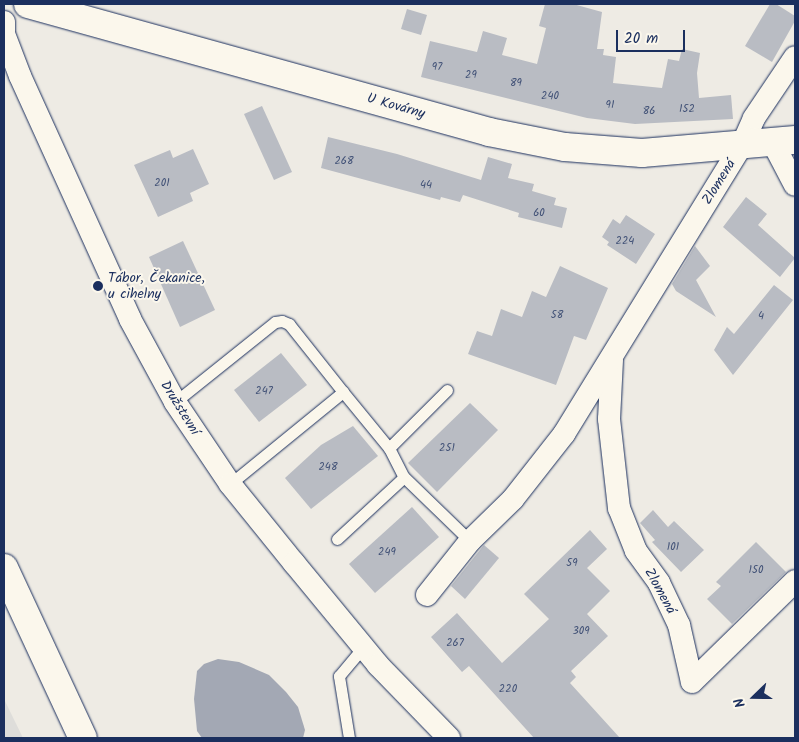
<!DOCTYPE html>
<html>
<head>
<meta charset="utf-8">
<style>
	body { margin:0 }
	#map { position:relative; width:799px; height:742px; overflow:hidden; background:#eeebe4; font-family:Kalam,sans-serif }
	div>[style] { position:absolute }
	[style*='--x'] { left:calc(var(--x)*1px); top:calc(var(--y)*1px); width:calc(var(--w)*1px); rotate:calc(var(--a)*1deg) }
	.built>* { inset:0; background:#deddda }
	.water>* { inset:0; background:#a3a8b4 }
	.building>* { inset:0; background:#b9bcc3 }
	.roads { filter:drop-shadow(0 0 1px #1b2f5e) drop-shadow(0 0 1px #1b2f5e) }
	.service>* { height:11px; margin:-5.5px; padding:0 5.5px; transform-origin:5.5px; border-radius:5.5px; background:#fbf7ec }
	.minor>* { height:22px; margin:-11px; padding:0 11px; transform-origin:11px; border-radius:11px; background:#fbf7ec }
	.tertiary>* { height:28px; margin:-14px; padding:0 14px; transform-origin:14px; border-radius:14px; background:#fbf7ec }
	.primary>* { height:28px; margin:-14px; padding:0 14px; transform-origin:14px; border-radius:14px; background:#fbf7ec }
	.dots>* { width:14px; height:14px; translate:-50% -50%; box-sizing:border-box; border:2px solid #fbf7ec; border-radius:50% }
	span { translate:-50% -50%; white-space:nowrap; text-align:center; line-height:1.15; -webkit-text-stroke:4px #fbf7ec; paint-order:stroke }
	.number-label { font-size:11px; color:#425277 }
	.number-label span { -webkit-text-stroke-width:0 }
	.street-label { font-size:14px; color:#1b2f5e }
	.poi-label { font-size:14px; color:#1b2f5e }
	.left { translate:0 -50%; text-align:left }
	.frame { position:absolute; inset:0; border:5px solid #1b2f5e; pointer-events:none }
	.north { position:absolute; left:729px; top:672px; width:50px; height:50px; -webkit-text-stroke:4px #fbf7ec; paint-order:stroke; rotate:248deg; font-size:14px; font-weight:700; line-height:20px; text-align:center; color:#1b2f5e }
	.north::after { content:''; display:block; margin:auto; width:18px; height:22px; background:#1b2f5e; clip-path:polygon(50% 0,100% 100%,50% 72%,0 100%) }
	.scale { position:absolute; left:616px; top:30px; width:69px; height:22px; box-sizing:border-box; border:2px solid #1b2f5e; border-top:0; padding-left:6px; font-size:15px; line-height:18px; white-space:nowrap; color:#1b2f5e; -webkit-text-stroke:4px #fbf7ec; paint-order:stroke }
</style>
</head>
<body>
<div id="map">
	<div class="built">
		<div style="clip-path:polygon(4px 699px,23px 738px,4px 738px)"></div>
	</div>
	<div class="water">
		<div style="clip-path:polygon(218px 659px,239px 662px,269px 675px,286px 692px,298px 707px,305px 730px,303px 738px,202px 738px,197px 731px,194px 699px,197px 671px,204px 664px)"></div>
	</div>
	<div class="building">
		<div style="clip-path:polygon(545px 4px,573px 4px,602px 12px,597px 49px,604px 49px,603px 55px,616px 57px,613px 83px,662px 88px,668px 59px,679px 61px,682px 49px,700px 53px,697px 73px,699px 98px,731px 95px,733px 119px,635px 124px,587px 118px,421px 77px,430px 41px,477px 52px,483px 31px,507px 38px,502px 55px,537px 64px,546px 28px,539px 26px)"></div>
		<div style="clip-path:polygon(770px 4px,776px 4px,795px 16px,795px 21px,772px 62px,745px 46px)"></div>
		<div style="clip-path:polygon(407px 9px,427px 15px,421px 35px,401px 29px)"></div>
		<div style="clip-path:polygon(262px 106px,292px 172px,274px 180px,244px 114px)"></div>
		<div style="clip-path:polygon(328px 137px,397px 154px,481px 180px,488px 157px,512px 164px,508px 178px,534px 184px,532px 191px,556px 198px,554px 205px,567px 208px,562px 228px,518px 217px,519px 213px,463px 195px,460px 202px,441px 197px,440px 200px,321px 168px)"></div>
		<div style="clip-path:polygon(193px 149px,209px 184px,190px 193px,193px 201px,158px 217px,134px 165px,170px 150px,173px 158px)"></div>
		<div style="clip-path:polygon(746px 197px,767px 214px,758px 225px,795px 258px,780px 277px,723px 227px)"></div>
		<div style="clip-path:polygon(626px 215px,655px 234px,636px 264px,607px 245px,609px 242px,602px 237px,613px 219px,620px 224px)"></div>
		<div style="clip-path:polygon(183px 241px,215px 310px,180px 327px,149px 257px)"></div>
		<div style="clip-path:polygon(695px 246px,710px 266px,696px 280px,716px 317px,676px 291px,672px 284px)"></div>
		<div style="clip-path:polygon(560px 266px,608px 288px,586px 340px,574px 336px,556px 385px,468px 354px,477px 331px,492px 336px,501px 309px,522px 317px,532px 291px,546px 297px)"></div>
		<div style="clip-path:polygon(774px 285px,793px 300px,733px 375px,714px 350px,727px 327px,734px 334px)"></div>
		<div style="clip-path:polygon(281px 353px,307px 385px,259px 422px,234px 390px)"></div>
		<div style="clip-path:polygon(470px 403px,498px 430px,437px 492px,408px 463px)"></div>
		<div style="clip-path:polygon(353px 426px,378px 456px,311px 509px,285px 478px,321px 445px)"></div>
		<div style="clip-path:polygon(412px 507px,439px 537px,375px 593px,349px 564px)"></div>
		<div style="clip-path:polygon(653px 510px,668px 527px,674px 521px,704px 550px,681px 572px,652px 542px,655px 540px,640px 523px)"></div>
		<div style="clip-path:polygon(590px 530px,607px 549px,587px 568px,610px 591px,587px 614px,608px 636px,571px 671px,576px 677px,570px 683px,620px 738px,534px 738px,469px 666px,462px 672px,431px 637px,457px 613px,502px 663px,549px 619px,524px 594px)"></div>
		<div style="clip-path:polygon(756px 542px,786px 572px,732px 624px,707px 599px,721px 586px,716px 582px)"></div>
		<div style="clip-path:polygon(484px 545px,499px 558px,465px 599px,451px 586px)"></div>
	</div>
	<div class="roads">
		<div class="service">
			<div style="--x:175;--y:402;--w:128;--a:-38.7"></div>
			<div style="--x:275;--y:322;--w:7;--a:-8"></div>
			<div style="--x:282;--y:321;--w:8;--a:23"></div>
			<div style="--x:289;--y:324;--w:87;--a:51.5"></div>
			<div style="--x:389;--y:448;--w:82;--a:-45"></div>
			<div style="--x:230;--y:484;--w:146;--a:-39.2"></div>
			<div style="--x:343;--y:392;--w:72;--a:50.6"></div>
			<div style="--x:389;--y:448;--w:33;--a:63"></div>
			<div style="--x:337;--y:539;--w:91;--a:-42.8"></div>
			<div style="--x:404;--y:477;--w:92;--a:44.1"></div>
			<div style="--x:349;--y:738;--w:63;--a:-99.2"></div>
			<div style="--x:339;--y:676;--w:38;--a:-50"></div>
		</div>
		<div class="minor">
			<div style="--x:4;--y:22;--w:12;--a:90"></div>
			<div style="--x:4;--y:34;--w:45;--a:69.1"></div>
			<div style="--x:20;--y:76;--w:267;--a:65.6"></div>
			<div style="--x:130;--y:319;--w:94;--a:61.5"></div>
			<div style="--x:175;--y:402;--w:99;--a:56.1"></div>
			<div style="--x:230;--y:484;--w:102;--a:51"></div>
			<div style="--x:294;--y:563;--w:132;--a:50.5"></div>
			<div style="--x:378;--y:665;--w:102;--a:45.8"></div>
			<div style="--x:773;--y:143;--w:47;--a:62.4"></div>
			<div style="--x:612;--y:360;--w:59;--a:92.9"></div>
			<div style="--x:609;--y:419;--w:90;--a:83.6"></div>
			<div style="--x:619;--y:508;--w:46;--a:68.4"></div>
			<div style="--x:636;--y:551;--w:39;--a:54"></div>
			<div style="--x:659;--y:583;--w:47;--a:64.5"></div>
			<div style="--x:679;--y:625;--w:58;--a:77.2"></div>
			<div style="--x:427;--y:595;--w:69;--a:-51.5"></div>
			<div style="--x:470;--y:541;--w:60;--a:-44.3"></div>
			<div style="--x:513;--y:499;--w:83;--a:-51.9"></div>
			<div style="--x:564;--y:434;--w:342;--a:-58.4"></div>
			<div style="--x:743;--y:143;--w:27;--a:-66"></div>
			<div style="--x:754;--y:118;--w:73;--a:-56.1"></div>
			<div style="--x:692;--y:682;--w:144;--a:-44.4"></div>
		</div>
		<div class="tertiary">
			<div style="--x:28;--y:4;--w:478;--a:15.5"></div>
			<div style="--x:489;--y:132;--w:77;--a:11.2"></div>
			<div style="--x:565;--y:147;--w:77;--a:4.5"></div>
			<div style="--x:642;--y:153;--w:154;--a:-4.9"></div>
		</div>
		<div class="primary">
			<div style="--x:4;--y:568;--w:187;--a:65.1"></div>
		</div>
	</div>
	<div class="dots">
		<div style="left:98px;top:286px;background:#1b2f5e"></div>
	</div>
	<div class="number-label">
		<span style="left:437px;top:67px">97</span>
		<span style="left:471px;top:75px">29</span>
		<span style="left:516px;top:83px">89</span>
		<span style="left:550px;top:96px">240</span>
		<span style="left:610px;top:105px">91</span>
		<span style="left:687px;top:109px">152</span>
		<span style="left:649px;top:111px">86</span>
		<span style="left:344px;top:161px">268</span>
		<span style="left:162px;top:183px">201</span>
		<span style="left:426px;top:185px">44</span>
		<span style="left:539px;top:213px">60</span>
		<span style="left:625px;top:241px">224</span>
		<span style="left:557px;top:315px">58</span>
		<span style="left:761px;top:316px">4</span>
		<span style="left:264px;top:391px">247</span>
		<span style="left:447px;top:448px">251</span>
		<span style="left:328px;top:467px">248</span>
		<span style="left:673px;top:547px">101</span>
		<span style="left:387px;top:552px">249</span>
		<span style="left:572px;top:563px">59</span>
		<span style="left:756px;top:570px">150</span>
		<span style="left:581px;top:631px">309</span>
		<span style="left:455px;top:643px">267</span>
		<span style="left:508px;top:689px">220</span>
	</div>
	<div class="street-label">
		<span style="left:396px;top:106px;rotate:16deg">U Kovárny</span>
		<span style="left:719px;top:182px;rotate:-58deg">Zlomená</span>
		<span style="left:180px;top:408px;rotate:58deg">Družstevní</span>
		<span style="left:660px;top:591px;rotate:61deg">Zlomená</span>
	</div>
	<div class="poi-label">
		<span class="left" style="left:108px;top:286px">Tábor, Čekanice,<br>u cihelny</span>
	</div>
	<div class="frame"></div>
	<div class="north">N</div>
	<div class="scale">20 m</div>
</div>
</body>
</html>
